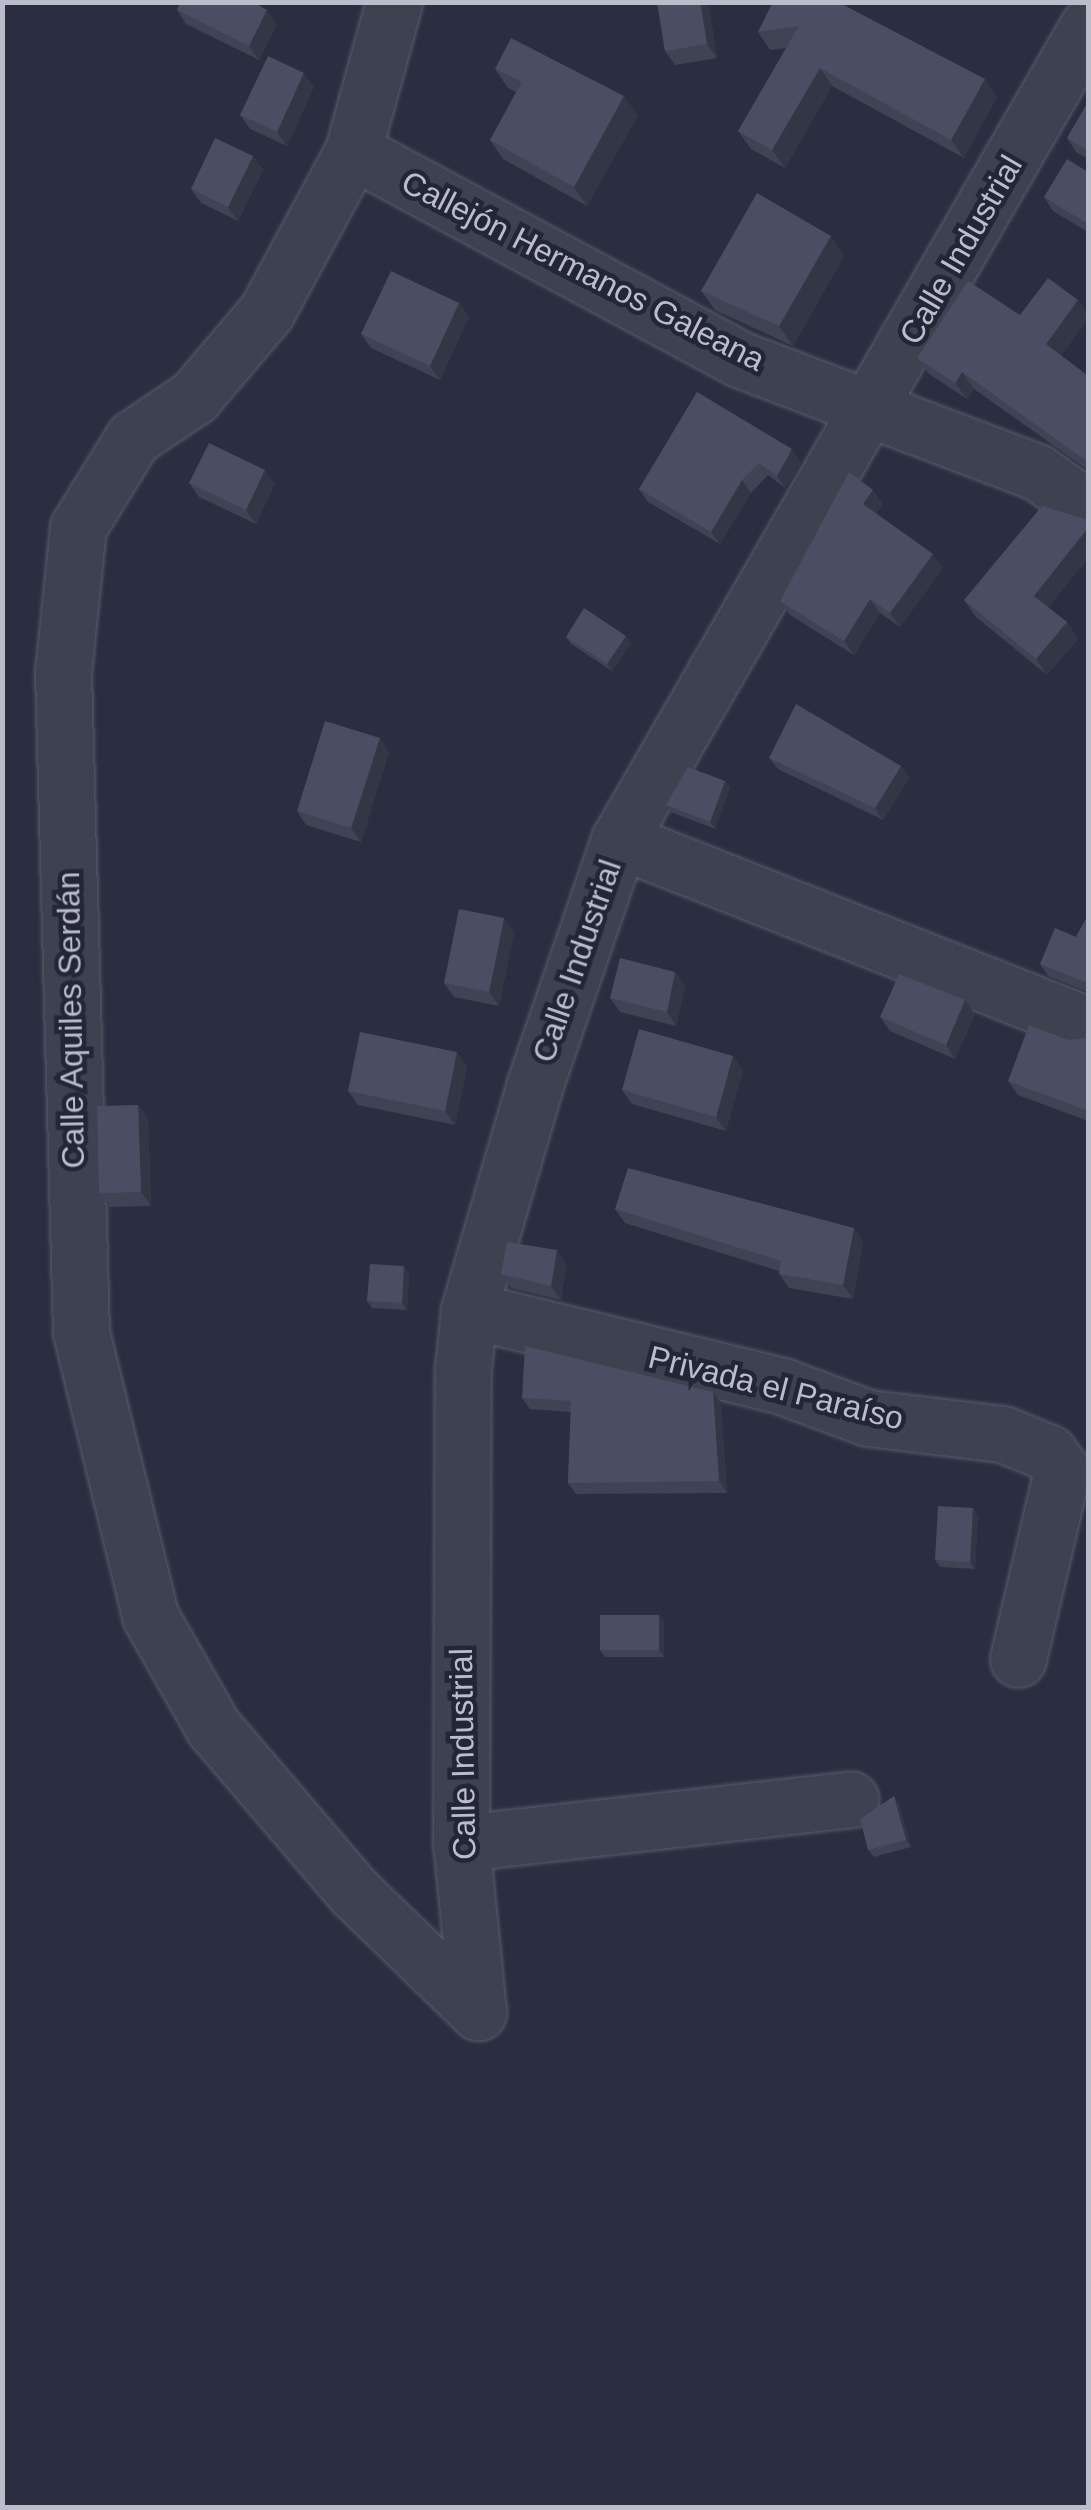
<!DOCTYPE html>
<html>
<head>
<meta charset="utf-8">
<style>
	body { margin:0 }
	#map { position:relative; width:1091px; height:2510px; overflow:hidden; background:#2a2e40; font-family:Arial,sans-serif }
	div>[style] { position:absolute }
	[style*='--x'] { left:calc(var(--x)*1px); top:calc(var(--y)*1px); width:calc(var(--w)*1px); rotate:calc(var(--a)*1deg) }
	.roads { filter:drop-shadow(0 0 2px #595c6b) drop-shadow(0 0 2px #595c6b) }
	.minor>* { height:55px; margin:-27.5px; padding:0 27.5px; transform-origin:27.5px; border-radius:27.5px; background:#3e4150 }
	.wall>* { inset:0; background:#3f4354 }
	.shaded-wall>* { inset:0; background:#333745 }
	.building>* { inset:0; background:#494e62 }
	span { translate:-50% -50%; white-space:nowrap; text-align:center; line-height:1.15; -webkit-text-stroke:9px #222636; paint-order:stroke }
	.street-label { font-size:32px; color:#bbbdca }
	.frame { position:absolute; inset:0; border:5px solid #bbbdca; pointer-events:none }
</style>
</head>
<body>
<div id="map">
	<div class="roads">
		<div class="minor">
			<div style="--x:394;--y:2;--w:155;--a:105.4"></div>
			<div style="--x:353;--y:151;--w:182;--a:118.3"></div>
			<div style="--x:267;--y:311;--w:113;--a:130.3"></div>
			<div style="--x:194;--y:397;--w:73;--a:146.1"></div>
			<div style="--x:133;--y:438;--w:105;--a:121.7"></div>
			<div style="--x:78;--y:527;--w:146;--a:95.9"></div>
			<div style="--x:63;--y:672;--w:660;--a:88.44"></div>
			<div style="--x:81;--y:1332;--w:292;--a:76.3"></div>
			<div style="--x:150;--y:1616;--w:128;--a:60.4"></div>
			<div style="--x:213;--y:1727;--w:217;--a:49.5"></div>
			<div style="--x:354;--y:1892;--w:173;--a:44.1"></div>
			<div style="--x:353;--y:151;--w:438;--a:28.3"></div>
			<div style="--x:739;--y:359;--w:319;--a:20.8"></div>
			<div style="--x:1037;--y:472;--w:62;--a:35.2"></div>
			<div style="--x:619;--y:840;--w:504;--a:21.53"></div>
			<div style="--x:469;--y:1310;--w:322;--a:13.6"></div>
			<div style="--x:782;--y:1386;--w:92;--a:20.4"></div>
			<div style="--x:868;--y:1418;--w:136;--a:6.8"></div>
			<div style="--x:1003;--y:1434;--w:50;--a:22.4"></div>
			<div style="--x:1049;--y:1453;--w:22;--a:54"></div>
			<div style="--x:1062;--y:1471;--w:193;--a:103.2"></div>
			<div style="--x:461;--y:1843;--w:392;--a:-6.4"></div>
			<div style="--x:478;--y:2012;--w:170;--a:-95.7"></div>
			<div style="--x:461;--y:1843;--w:474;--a:-89.8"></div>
			<div style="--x:463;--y:1369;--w:59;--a:-84.2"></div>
			<div style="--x:469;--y:1310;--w:235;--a:-73.7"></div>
			<div style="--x:535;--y:1084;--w:258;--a:-71"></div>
			<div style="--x:619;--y:840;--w:939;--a:-60.05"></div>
		</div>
	</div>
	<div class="wall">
		<div style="clip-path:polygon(657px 2px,708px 2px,717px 58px,675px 65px,665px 51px)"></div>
		<div style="clip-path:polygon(773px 2px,997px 97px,964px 158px,832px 86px,785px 168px,751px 149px,738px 131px,786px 48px,770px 50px,758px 32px)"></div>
		<div style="clip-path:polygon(177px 10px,277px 24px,259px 60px,186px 24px)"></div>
		<div style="clip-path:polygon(495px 69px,638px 115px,587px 206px,503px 159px,490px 140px,516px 92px,508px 88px)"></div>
		<div style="clip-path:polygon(314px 87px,287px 146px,250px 129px,240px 115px)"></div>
		<div style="clip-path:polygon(1088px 102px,1088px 159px,1076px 152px,1067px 138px)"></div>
		<div style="clip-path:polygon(253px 156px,263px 170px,238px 221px,201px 203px,191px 189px)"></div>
		<div style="clip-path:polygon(1088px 172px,1088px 232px,1053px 211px,1044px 197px)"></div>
		<div style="clip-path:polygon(844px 256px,793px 346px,715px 310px,701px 291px)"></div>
		<div style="clip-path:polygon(459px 303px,469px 317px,440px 380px,371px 348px,361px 334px)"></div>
		<div style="clip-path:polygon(1020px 315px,1088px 315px,1088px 319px,1061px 355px,1088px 376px,1088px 470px,974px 389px,967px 399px,929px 374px,917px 358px)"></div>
		<div style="clip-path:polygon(697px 392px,801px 462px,785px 488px,768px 475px,751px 493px,720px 544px,648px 502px,639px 489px)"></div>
		<div style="clip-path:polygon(189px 483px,275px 484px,256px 524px,199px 497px)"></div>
		<div style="clip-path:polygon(883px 504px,876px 513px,943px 568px,900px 627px,880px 613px,854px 655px,790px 615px,780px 601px)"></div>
		<div style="clip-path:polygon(964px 600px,1049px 608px,1067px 622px,1078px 639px,1047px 675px,976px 617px)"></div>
		<div style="clip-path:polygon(566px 637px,631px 643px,612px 671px,571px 644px)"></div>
		<div style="clip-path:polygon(389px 752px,361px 842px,306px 825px,297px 811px)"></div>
		<div style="clip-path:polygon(769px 758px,901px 766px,909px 778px,883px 820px,778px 769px)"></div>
		<div style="clip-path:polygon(725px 781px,730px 788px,715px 829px,671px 812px,666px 805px)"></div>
		<div style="clip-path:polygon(1088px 915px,1088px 992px,1048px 976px,1040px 964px,1076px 937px)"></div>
		<div style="clip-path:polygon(504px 918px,514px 932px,499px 1006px,454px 997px,444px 983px)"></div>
		<div style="clip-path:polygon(675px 972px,685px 986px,676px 1026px,620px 1012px,610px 998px)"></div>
		<div style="clip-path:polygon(965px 1000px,975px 1014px,955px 1059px,890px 1031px,880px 1017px)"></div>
		<div style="clip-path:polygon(1088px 1038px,1088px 1121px,1018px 1095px,1008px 1081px,1068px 1040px)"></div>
		<div style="clip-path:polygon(467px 1066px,455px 1125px,358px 1105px,348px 1091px)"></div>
		<div style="clip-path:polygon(743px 1070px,726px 1131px,632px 1104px,622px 1090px)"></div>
		<div style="clip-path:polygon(138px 1105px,148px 1118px,151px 1206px,109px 1207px,99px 1193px)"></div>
		<div style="clip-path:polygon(615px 1209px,854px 1228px,863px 1242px,853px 1299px,789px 1288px,779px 1274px,779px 1271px,625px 1223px)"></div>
		<div style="clip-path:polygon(557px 1250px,566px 1264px,561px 1300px,511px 1288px,501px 1274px)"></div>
		<div style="clip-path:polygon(409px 1273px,407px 1310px,372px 1308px,367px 1301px)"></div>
		<div style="clip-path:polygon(522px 1398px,721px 1403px,727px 1493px,576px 1494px,568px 1483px,571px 1412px,530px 1409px)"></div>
		<div style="clip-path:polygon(978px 1515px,975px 1569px,940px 1567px,935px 1560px)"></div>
		<div style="clip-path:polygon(659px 1615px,664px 1622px,664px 1657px,605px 1657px,600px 1650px)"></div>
		<div style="clip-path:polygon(894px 1796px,899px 1803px,911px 1847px,874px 1857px,868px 1850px)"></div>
	</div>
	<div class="shaded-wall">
		<div style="clip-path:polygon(700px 2px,708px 2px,717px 58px,707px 44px)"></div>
		<div style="clip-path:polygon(267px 10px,277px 24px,259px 60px,249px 46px)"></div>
		<div style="clip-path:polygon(820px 68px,832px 86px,785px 168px,772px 150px)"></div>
		<div style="clip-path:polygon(304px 73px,314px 87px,287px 146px,277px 132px)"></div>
		<div style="clip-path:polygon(985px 79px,997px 97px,964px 158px,951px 140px)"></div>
		<div style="clip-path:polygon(624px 96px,638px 115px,587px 206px,574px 187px)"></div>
		<div style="clip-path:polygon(253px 156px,263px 170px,238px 221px,228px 207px)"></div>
		<div style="clip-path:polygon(831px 236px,844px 256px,793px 346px,779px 326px)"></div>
		<div style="clip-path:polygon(1078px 300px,1088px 315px,1088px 319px,1057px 360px,1046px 344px)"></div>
		<div style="clip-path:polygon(459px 303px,469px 317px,440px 380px,430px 366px)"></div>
		<div style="clip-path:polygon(962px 372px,974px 389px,967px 399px,955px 383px)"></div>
		<div style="clip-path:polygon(792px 449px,801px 462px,785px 488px,777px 476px)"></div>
		<div style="clip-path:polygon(265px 470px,275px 484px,256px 524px,246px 510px)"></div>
		<div style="clip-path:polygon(742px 480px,751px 493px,720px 544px,711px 532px)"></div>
		<div style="clip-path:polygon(873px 490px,883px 504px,873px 518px,863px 504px)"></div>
		<div style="clip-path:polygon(1088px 528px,1088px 559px,1045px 612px,1034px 596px)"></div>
		<div style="clip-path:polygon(933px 554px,943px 568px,900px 627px,890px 613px)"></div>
		<div style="clip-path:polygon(870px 599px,880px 613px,854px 655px,844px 641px)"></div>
		<div style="clip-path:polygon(1067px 622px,1078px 639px,1047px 675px,1036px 659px)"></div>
		<div style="clip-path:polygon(626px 636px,631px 643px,612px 671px,607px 664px)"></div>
		<div style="clip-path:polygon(380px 738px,389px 752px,361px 842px,351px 828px)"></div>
		<div style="clip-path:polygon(901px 766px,909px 778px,883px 820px,875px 808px)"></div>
		<div style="clip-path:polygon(725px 781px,730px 788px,715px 829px,710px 822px)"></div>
		<div style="clip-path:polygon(504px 918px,514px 932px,499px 1006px,489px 992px)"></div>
		<div style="clip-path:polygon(675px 972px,685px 986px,676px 1026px,667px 1012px)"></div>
		<div style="clip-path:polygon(965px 1000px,975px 1014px,955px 1059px,946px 1045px)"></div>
		<div style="clip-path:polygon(457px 1052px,467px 1066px,455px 1125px,445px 1111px)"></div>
		<div style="clip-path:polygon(733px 1056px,743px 1070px,726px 1131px,716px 1117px)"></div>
		<div style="clip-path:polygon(138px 1105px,148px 1118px,151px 1206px,141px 1192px)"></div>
		<div style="clip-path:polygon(854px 1228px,863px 1242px,853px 1299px,843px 1285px)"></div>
		<div style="clip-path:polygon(557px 1250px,566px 1264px,561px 1300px,551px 1286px)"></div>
		<div style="clip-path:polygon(404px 1266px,409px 1273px,407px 1310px,402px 1303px)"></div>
		<div style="clip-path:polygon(713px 1392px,721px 1403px,727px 1493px,719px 1481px)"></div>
		<div style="clip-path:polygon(973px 1508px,978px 1515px,975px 1569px,970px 1562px)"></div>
		<div style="clip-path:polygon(659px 1615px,664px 1622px,664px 1657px,659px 1650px)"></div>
		<div style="clip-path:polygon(894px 1796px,899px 1803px,911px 1847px,906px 1840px)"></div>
	</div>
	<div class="building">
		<div style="clip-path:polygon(180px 2px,253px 2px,267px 10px,249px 46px,177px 10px)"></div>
		<div style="clip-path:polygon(657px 2px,700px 2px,707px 44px,665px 51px)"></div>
		<div style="clip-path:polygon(773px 2px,838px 2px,985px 79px,951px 140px,820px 68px,772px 150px,738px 131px,799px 26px,758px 32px)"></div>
		<div style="clip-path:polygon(511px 38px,624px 96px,574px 187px,490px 140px,522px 82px,495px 69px)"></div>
		<div style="clip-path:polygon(268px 56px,304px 73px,277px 132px,240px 115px)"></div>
		<div style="clip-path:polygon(1088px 102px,1088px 151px,1067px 138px)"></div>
		<div style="clip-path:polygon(215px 138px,253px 156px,228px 207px,191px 189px)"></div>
		<div style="clip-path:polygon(1067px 159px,1088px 172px,1088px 224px,1044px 197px)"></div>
		<div style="clip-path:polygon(757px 193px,831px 236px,779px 326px,701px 291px)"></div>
		<div style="clip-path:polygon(391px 271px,459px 303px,430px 366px,361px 334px)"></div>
		<div style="clip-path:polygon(1048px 278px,1078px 300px,1046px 344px,1088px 376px,1088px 462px,962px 372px,955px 383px,917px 358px,968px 281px,1020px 315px)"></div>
		<div style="clip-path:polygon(697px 392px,792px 449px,777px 476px,759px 463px,742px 480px,711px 532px,639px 489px)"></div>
		<div style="clip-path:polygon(209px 443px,265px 470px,246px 510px,189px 483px)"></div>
		<div style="clip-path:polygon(849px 472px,873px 490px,863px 504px,933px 554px,890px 613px,870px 599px,844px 641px,780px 601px)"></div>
		<div style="clip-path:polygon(1042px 506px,1088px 520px,1088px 528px,1034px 596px,1067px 622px,1036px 659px,964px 600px)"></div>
		<div style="clip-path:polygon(584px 608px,626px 636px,607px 664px,566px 637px)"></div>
		<div style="clip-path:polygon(796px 704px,901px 766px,875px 808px,769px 758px)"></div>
		<div style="clip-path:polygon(325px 721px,380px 738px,351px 828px,297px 811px)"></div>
		<div style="clip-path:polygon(688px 767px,725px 781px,710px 822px,666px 805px)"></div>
		<div style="clip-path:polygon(459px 909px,504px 918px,489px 992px,444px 983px)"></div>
		<div style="clip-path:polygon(1088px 915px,1088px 983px,1040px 964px,1055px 928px,1076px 937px)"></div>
		<div style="clip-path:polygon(620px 958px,675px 972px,667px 1012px,610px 998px)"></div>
		<div style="clip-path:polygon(899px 974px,965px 1000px,946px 1045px,880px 1017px)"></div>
		<div style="clip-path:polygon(1029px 1025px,1068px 1040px,1088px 1038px,1088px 1111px,1008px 1081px)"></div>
		<div style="clip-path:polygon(639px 1029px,733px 1056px,716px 1117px,622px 1090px)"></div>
		<div style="clip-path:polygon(360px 1032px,457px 1052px,445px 1111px,348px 1091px)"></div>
		<div style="clip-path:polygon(138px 1105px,141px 1192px,99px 1193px,97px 1106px)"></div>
		<div style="clip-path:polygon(628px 1168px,854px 1228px,843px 1285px,779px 1274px,781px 1261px,615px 1209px)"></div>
		<div style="clip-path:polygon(507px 1242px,557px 1250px,551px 1286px,501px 1274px)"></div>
		<div style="clip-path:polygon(370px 1264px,404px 1266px,402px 1303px,367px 1301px)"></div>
		<div style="clip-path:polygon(525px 1346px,713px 1392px,719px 1481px,568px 1483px,571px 1401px,522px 1398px)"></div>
		<div style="clip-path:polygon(938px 1506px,973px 1508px,970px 1562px,935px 1560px)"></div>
		<div style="clip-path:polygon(600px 1615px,659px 1615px,659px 1650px,600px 1650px)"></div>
		<div style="clip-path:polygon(894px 1796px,906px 1840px,868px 1850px,860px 1819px)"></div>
	</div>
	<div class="street-label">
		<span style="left:961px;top:250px;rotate:-60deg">Calle Industrial</span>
		<span style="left:583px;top:271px;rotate:27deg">Callejón Hermanos Galeana</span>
		<span style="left:577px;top:961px;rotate:-71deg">Calle Industrial</span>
		<span style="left:71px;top:1020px;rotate:-91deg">Calle Aquiles Serdán</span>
		<span style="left:776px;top:1388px;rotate:14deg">Privada el Paraíso</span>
		<span style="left:463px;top:1754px;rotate:-91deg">Calle Industrial</span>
	</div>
	<div class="frame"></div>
</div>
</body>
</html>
